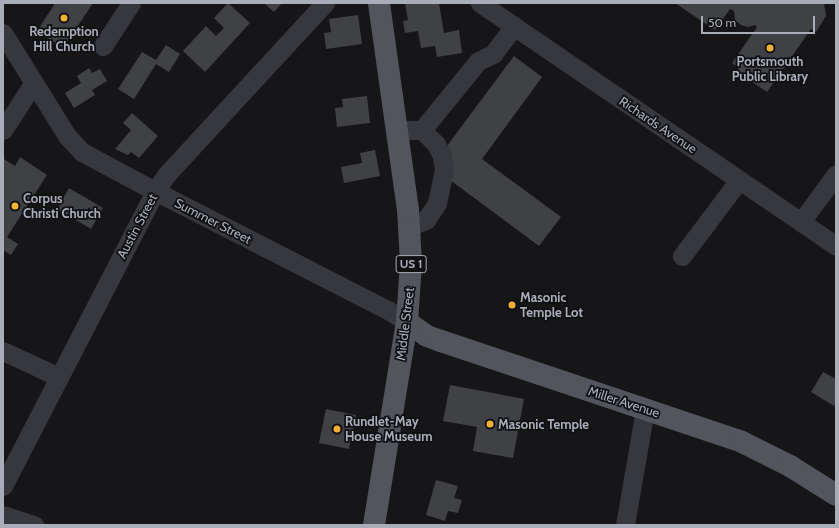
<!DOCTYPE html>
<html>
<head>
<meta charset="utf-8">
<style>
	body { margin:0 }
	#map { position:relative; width:839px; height:528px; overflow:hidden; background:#161618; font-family:Cabin,sans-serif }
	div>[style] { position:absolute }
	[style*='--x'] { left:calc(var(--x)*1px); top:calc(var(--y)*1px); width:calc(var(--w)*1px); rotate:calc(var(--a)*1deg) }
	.building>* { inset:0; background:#404145 }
	.minor>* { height:19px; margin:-9.5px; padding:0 9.5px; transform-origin:9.5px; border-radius:9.5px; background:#37383d }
	.major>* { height:22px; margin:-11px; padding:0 11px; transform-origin:11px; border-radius:11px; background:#53555c }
	.dots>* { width:11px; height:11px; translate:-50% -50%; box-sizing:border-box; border:2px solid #111113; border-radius:50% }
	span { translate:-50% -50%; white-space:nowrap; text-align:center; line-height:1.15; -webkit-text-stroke:3.5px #111113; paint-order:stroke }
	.shield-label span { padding:1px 3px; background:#111113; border:1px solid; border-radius:3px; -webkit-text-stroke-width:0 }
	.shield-label { font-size:12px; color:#a8adb8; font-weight:700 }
	.poi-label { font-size:13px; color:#a8adb8; font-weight:700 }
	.left { translate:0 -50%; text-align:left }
	.street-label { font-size:13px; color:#a8adb8 }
	.frame { position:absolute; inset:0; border:4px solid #a8adb8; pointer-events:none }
	.scale { position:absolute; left:701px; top:16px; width:114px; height:18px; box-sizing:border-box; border:2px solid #a8adb8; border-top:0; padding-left:5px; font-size:12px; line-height:14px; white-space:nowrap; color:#a8adb8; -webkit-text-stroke:3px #111113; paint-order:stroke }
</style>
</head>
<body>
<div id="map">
	<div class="building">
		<div style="clip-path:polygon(52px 3px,93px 3px,63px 48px,37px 31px,54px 5px)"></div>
		<div style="clip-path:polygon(228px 3px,250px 23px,205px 72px,183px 51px,206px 26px,216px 36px,224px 28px,214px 18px)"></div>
		<div style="clip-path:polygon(264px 3px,282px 3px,274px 12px)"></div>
		<div style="clip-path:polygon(405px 3px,439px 3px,444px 33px,459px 30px,462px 53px,437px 57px,435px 46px,421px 48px,418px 31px,405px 33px,403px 21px,408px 20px)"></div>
		<div style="clip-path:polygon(675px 3px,824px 3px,826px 16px,816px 32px,811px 29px,767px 92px,736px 71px,739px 68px,732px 63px,757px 27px,755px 25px,748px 27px,741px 25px,735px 20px,734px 11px,730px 9px,715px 30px)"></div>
		<div style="clip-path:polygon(358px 15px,362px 44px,326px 49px,324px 33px,331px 32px,329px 19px)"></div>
		<div style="clip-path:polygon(166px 45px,180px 54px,169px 72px,156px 64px,134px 99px,118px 89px,142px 52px,156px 60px)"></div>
		<div style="clip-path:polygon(514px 56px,542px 77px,482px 159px,561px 217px,539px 246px,450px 180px,444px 150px)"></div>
		<div style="clip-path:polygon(89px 68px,92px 73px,100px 69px,107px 81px,92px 90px,95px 95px,74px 108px,65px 93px,81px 83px,77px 76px)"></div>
		<div style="clip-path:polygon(367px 96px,370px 123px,337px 127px,335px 108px,343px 107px,342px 99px)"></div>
		<div style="clip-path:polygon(132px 113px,158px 136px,139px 158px,131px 152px,128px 155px,115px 149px,131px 130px,123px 123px)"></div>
		<div style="clip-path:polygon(375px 150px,380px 176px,344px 183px,341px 167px,362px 163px,360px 153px)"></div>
		<div style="clip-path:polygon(20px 157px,47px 175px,7px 237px,18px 244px,11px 255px,3px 250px,3px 161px,4px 159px,15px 166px)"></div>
		<div style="clip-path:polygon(69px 188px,103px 208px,91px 229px,57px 209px)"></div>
		<div style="clip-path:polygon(823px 372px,836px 379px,836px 407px,811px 392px)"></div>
		<div style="clip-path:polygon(450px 385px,524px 399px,513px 458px,473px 451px,477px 427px,443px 421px)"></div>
		<div style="clip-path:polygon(326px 409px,356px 415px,349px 449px,319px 443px)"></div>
		<div style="clip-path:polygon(436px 480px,458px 486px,454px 498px,462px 500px,458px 513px,448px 511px,445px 521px,426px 515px)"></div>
	</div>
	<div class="minor">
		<div style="--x:480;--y:3;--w:431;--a:34.3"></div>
		<div style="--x:3;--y:33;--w:121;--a:58.1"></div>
		<div style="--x:67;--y:136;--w:22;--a:47"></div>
		<div style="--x:82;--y:152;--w:83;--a:28.1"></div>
		<div style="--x:155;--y:191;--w:262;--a:27.1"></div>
		<div style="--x:388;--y:310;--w:22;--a:32"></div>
		<div style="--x:103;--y:46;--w:51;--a:-56.9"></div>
		<div style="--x:3;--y:130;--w:57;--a:-57.1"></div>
		<div style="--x:398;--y:130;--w:24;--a:0"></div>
		<div style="--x:422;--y:130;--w:20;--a:45"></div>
		<div style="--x:436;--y:144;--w:13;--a:63"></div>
		<div style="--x:442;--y:156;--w:14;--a:82"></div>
		<div style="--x:444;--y:170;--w:34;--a:102"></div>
		<div style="--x:437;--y:203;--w:20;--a:123"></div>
		<div style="--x:426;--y:220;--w:17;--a:159"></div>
		<div style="--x:422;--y:130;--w:89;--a:-50.9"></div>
		<div style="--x:478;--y:61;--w:17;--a:-25"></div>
		<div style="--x:493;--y:54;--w:35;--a:-53"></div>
		<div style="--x:801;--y:222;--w:59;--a:-53.9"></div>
		<div style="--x:682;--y:256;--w:95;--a:-53.1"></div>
		<div style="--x:3;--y:351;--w:62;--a:24.9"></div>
		<div style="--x:3;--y:486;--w:332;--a:-62.7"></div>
		<div style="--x:155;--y:191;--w:21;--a:-55"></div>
		<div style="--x:167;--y:174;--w:233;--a:-47.3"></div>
		<div style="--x:3;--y:515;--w:33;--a:18"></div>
		<div style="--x:625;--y:525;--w:118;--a:-80.2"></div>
	</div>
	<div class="major">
		<div style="--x:407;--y:322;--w:24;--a:35"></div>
		<div style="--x:427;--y:336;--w:15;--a:20"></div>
		<div style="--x:441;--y:341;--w:317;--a:18.5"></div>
		<div style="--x:742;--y:442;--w:54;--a:26.6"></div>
		<div style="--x:790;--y:466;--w:54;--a:32.2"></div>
		<div style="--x:374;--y:525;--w:206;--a:-80.8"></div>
		<div style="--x:407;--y:322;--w:59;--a:-86.1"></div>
		<div style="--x:411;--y:263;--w:53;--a:-93.2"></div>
		<div style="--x:408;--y:210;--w:209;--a:-98"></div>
	</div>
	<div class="dots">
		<div style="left:64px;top:18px;background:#f2b134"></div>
		<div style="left:770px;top:48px;background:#f2b134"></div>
		<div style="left:15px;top:206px;background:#f2b134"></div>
		<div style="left:512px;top:305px;background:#f2b134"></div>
		<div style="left:490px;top:424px;background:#f2b134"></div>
		<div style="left:337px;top:429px;background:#f2b134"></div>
	</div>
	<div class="shield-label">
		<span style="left:411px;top:264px">US 1</span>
	</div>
	<div class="poi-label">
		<span style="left:64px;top:39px">Redemption<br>Hill Church</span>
		<span style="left:770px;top:69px">Portsmouth<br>Public Library</span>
		<span class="left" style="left:23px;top:206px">Corpus<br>Christi Church</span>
		<span class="left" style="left:520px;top:305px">Masonic<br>Temple Lot</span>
		<span class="left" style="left:345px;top:429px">Rundlet-May<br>House Museum</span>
		<span class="left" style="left:498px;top:424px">Masonic Temple</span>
	</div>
	<div class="street-label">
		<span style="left:658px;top:125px;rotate:34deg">Richards Avenue</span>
		<span style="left:213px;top:221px;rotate:27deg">Summer Street</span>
		<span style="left:137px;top:226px;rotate:-62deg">Austin Street</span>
		<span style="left:405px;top:324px;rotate:-83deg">Middle Street</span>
		<span style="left:624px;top:402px;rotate:18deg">Miller Avenue</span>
	</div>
	<div class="frame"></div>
	<div class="scale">50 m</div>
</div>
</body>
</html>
